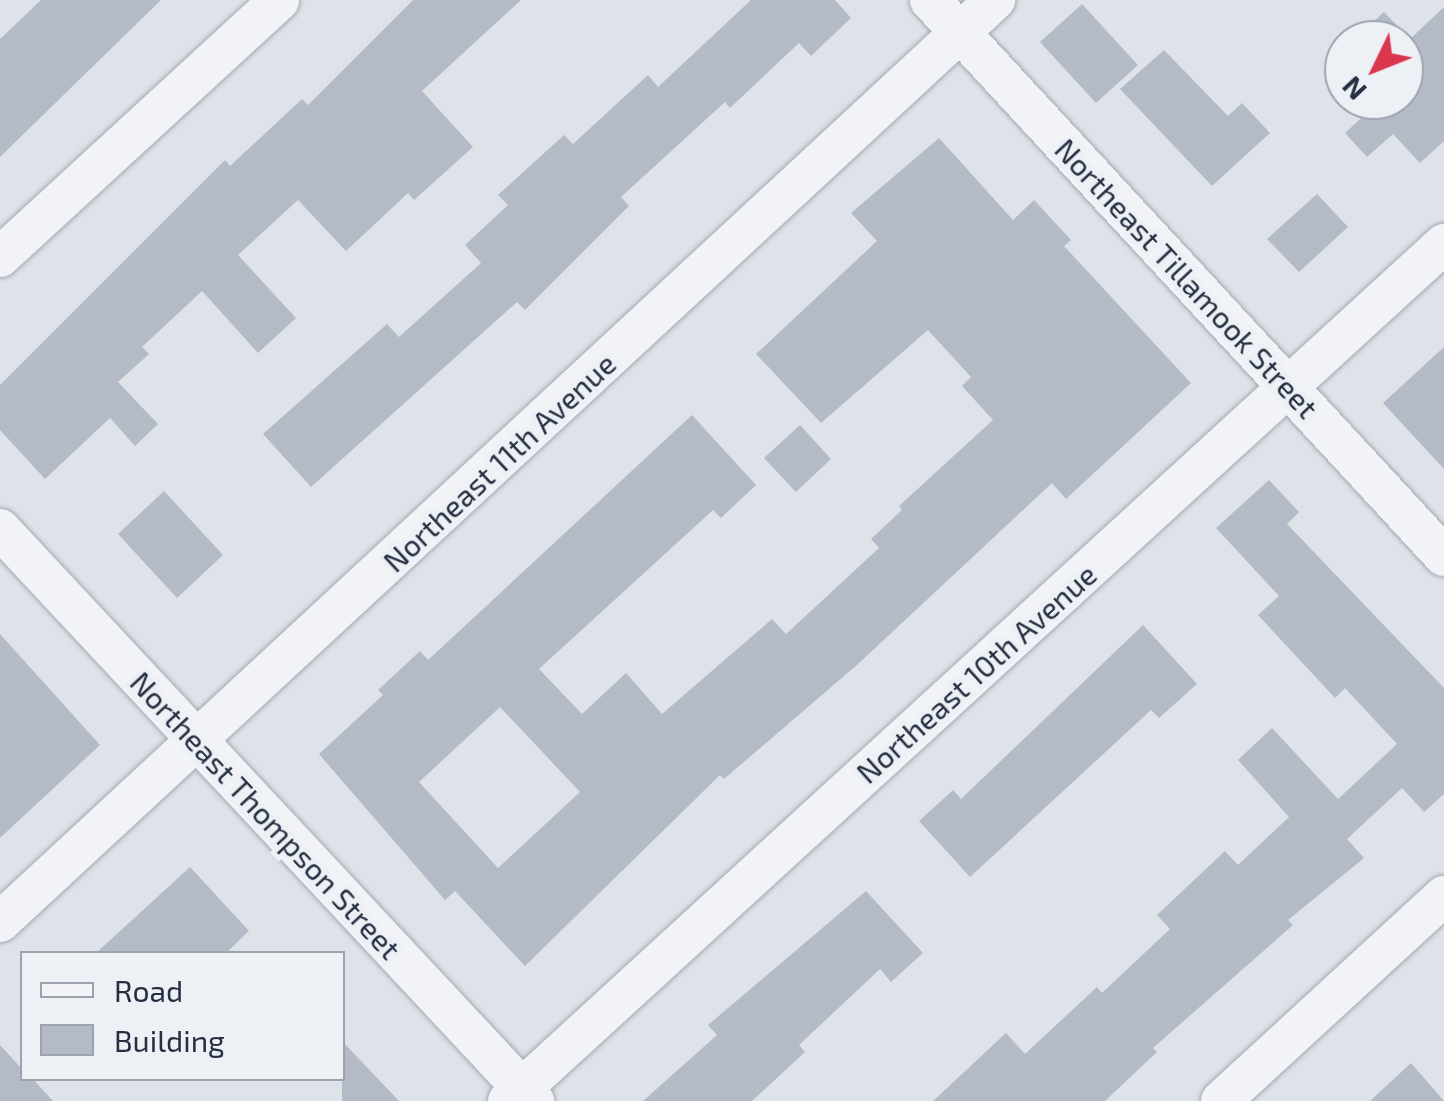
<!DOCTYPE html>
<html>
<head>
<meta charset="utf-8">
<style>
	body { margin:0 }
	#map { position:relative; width:1444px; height:1101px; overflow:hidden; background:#dee2e9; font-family:"Exo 2",sans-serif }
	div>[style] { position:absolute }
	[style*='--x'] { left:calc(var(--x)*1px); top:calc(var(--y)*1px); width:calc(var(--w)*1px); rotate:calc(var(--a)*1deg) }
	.building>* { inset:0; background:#b4bbc6 }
	.roads { filter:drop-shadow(0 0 2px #a3a9b3) drop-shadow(0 0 2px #a3a9b3) }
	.minor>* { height:40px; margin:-20px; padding:0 20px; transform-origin:20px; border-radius:20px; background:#f1f3f7 }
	span { translate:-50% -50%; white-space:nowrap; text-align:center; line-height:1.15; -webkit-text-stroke:10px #edf1f6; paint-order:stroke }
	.street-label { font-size:30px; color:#252f41 }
	.legend { position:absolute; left:20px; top:951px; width:325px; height:130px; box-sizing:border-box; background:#edf1f6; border:2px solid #9da3ae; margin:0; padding:12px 18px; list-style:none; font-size:30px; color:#252f41 }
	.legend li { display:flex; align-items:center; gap:20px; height:50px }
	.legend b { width:50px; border:2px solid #9da3ae }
	.north { position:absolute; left:1324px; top:20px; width:100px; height:100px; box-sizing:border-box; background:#edf1f6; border:2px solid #9da3ae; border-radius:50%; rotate:227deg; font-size:28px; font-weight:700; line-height:40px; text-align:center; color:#252f41 }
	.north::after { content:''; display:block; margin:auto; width:35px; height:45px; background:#da364e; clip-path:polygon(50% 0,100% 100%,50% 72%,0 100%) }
</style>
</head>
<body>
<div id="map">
	<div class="building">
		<div style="clip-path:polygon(41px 0,161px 0,0 157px,0 39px)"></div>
		<div style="clip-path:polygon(413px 0,521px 0,422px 91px,473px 147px,414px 200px,408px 193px,346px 251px,298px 200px,238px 255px,296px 318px,258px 353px,202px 291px,142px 347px,149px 354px,118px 382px,158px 424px,135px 446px,110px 418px,45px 479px,0 430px,0 385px,225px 160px,230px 166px,302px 99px,308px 105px)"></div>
		<div style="clip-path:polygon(751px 0,835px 0,851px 18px,811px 56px,799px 43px,730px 108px,725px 102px,621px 197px,629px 206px,525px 310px,517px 302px,311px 487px,263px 434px,387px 324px,399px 337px,481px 263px,465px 245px,508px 205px,498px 195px,564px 135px,573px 144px,648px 75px,658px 87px)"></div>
		<div style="clip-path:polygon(1082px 4px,1138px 65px,1096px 103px,1040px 42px)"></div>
		<div style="clip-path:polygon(1444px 7px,1444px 141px,1420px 163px,1393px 134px,1367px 157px,1345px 133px,1370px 110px,1361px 100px,1404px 100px,1404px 40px,1354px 40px,1384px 12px,1410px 39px)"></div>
		<div style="clip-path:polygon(1164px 50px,1228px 116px,1242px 103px,1270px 133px,1212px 186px,1120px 89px)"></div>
		<div style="clip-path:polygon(evenodd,939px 138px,1013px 220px,1034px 200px,1071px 240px,1064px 246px,1191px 383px,1066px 499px,1052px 483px,858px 664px,724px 779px,720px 775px,525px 966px,455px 891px,445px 900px,319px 754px,383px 695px,378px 690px,420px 651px,428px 660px,692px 415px,756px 485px,721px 518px,713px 510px,539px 669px,582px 714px,626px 673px,662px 714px,772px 619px,786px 634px,879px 548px,871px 539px,902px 510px,899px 506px,993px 420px,962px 386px,971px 377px,928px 330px,821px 423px,756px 354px,877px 241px,851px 213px,939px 138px,500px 707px,580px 792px,498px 868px,419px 782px,500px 707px)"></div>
		<div style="clip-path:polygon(1317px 194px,1348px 227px,1299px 272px,1267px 239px)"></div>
		<div style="clip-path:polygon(1444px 347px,1444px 469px,1383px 403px)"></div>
		<div style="clip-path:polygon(800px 425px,831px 459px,796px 492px,764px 458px)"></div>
		<div style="clip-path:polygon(1269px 480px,1299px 512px,1287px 524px,1444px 688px,1444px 794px,1424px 812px,1402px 788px,1347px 839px,1364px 858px,1288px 920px,1293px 925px,1153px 1048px,1157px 1052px,1105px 1101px,933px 1101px,1006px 1033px,1025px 1054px,1097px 987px,1102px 993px,1170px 929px,1157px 915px,1225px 851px,1238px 865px,1289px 817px,1238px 760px,1272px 728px,1338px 799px,1397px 744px,1345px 688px,1335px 698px,1258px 615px,1279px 596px,1216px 528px)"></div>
		<div style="clip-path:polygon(164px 491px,223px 555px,177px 598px,118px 534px)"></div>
		<div style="clip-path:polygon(1143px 625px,1197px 684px,1159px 718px,1151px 710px,970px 877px,919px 821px,953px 790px,961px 799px)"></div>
		<div style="clip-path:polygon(0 634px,100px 745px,0 838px)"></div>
		<div style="clip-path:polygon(190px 867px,249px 931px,225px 954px,95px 954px)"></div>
		<div style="clip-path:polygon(866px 891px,923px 953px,891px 982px,880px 969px,799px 1045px,805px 1052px,752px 1101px,643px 1101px,717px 1035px,708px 1025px)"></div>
		<div style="clip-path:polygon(342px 1041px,399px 1101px,342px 1101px)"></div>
		<div style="clip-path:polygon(0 1045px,22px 1069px,22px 1078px,32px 1078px,53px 1101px,0 1101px)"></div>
		<div style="clip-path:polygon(1411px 1063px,1444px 1101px,1370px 1101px)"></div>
	</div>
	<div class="roads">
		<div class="minor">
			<div style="--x:930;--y:0;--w:757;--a:47.25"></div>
			<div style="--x:0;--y:257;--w:379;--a:-42.6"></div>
			<div style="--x:0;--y:529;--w:783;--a:46.97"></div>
			<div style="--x:0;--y:922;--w:1357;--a:-42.82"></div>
			<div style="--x:508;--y:1101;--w:1269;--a:-42.48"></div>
			<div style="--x:1221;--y:1101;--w:303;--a:-42.6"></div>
		</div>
	</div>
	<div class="street-label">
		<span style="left:1187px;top:278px;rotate:47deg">Northeast Tillamook Street</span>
		<span style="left:499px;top:462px;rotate:-43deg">Northeast 11th Avenue</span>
		<span style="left:976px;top:673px;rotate:-42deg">Northeast 10th Avenue</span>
		<span style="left:266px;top:815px;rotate:47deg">Northeast Thompson Street</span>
	</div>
	<ul class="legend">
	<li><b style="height:12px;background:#f1f3f7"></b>Road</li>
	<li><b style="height:28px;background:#b4bbc6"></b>Building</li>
	</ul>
	<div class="north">N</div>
</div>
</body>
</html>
